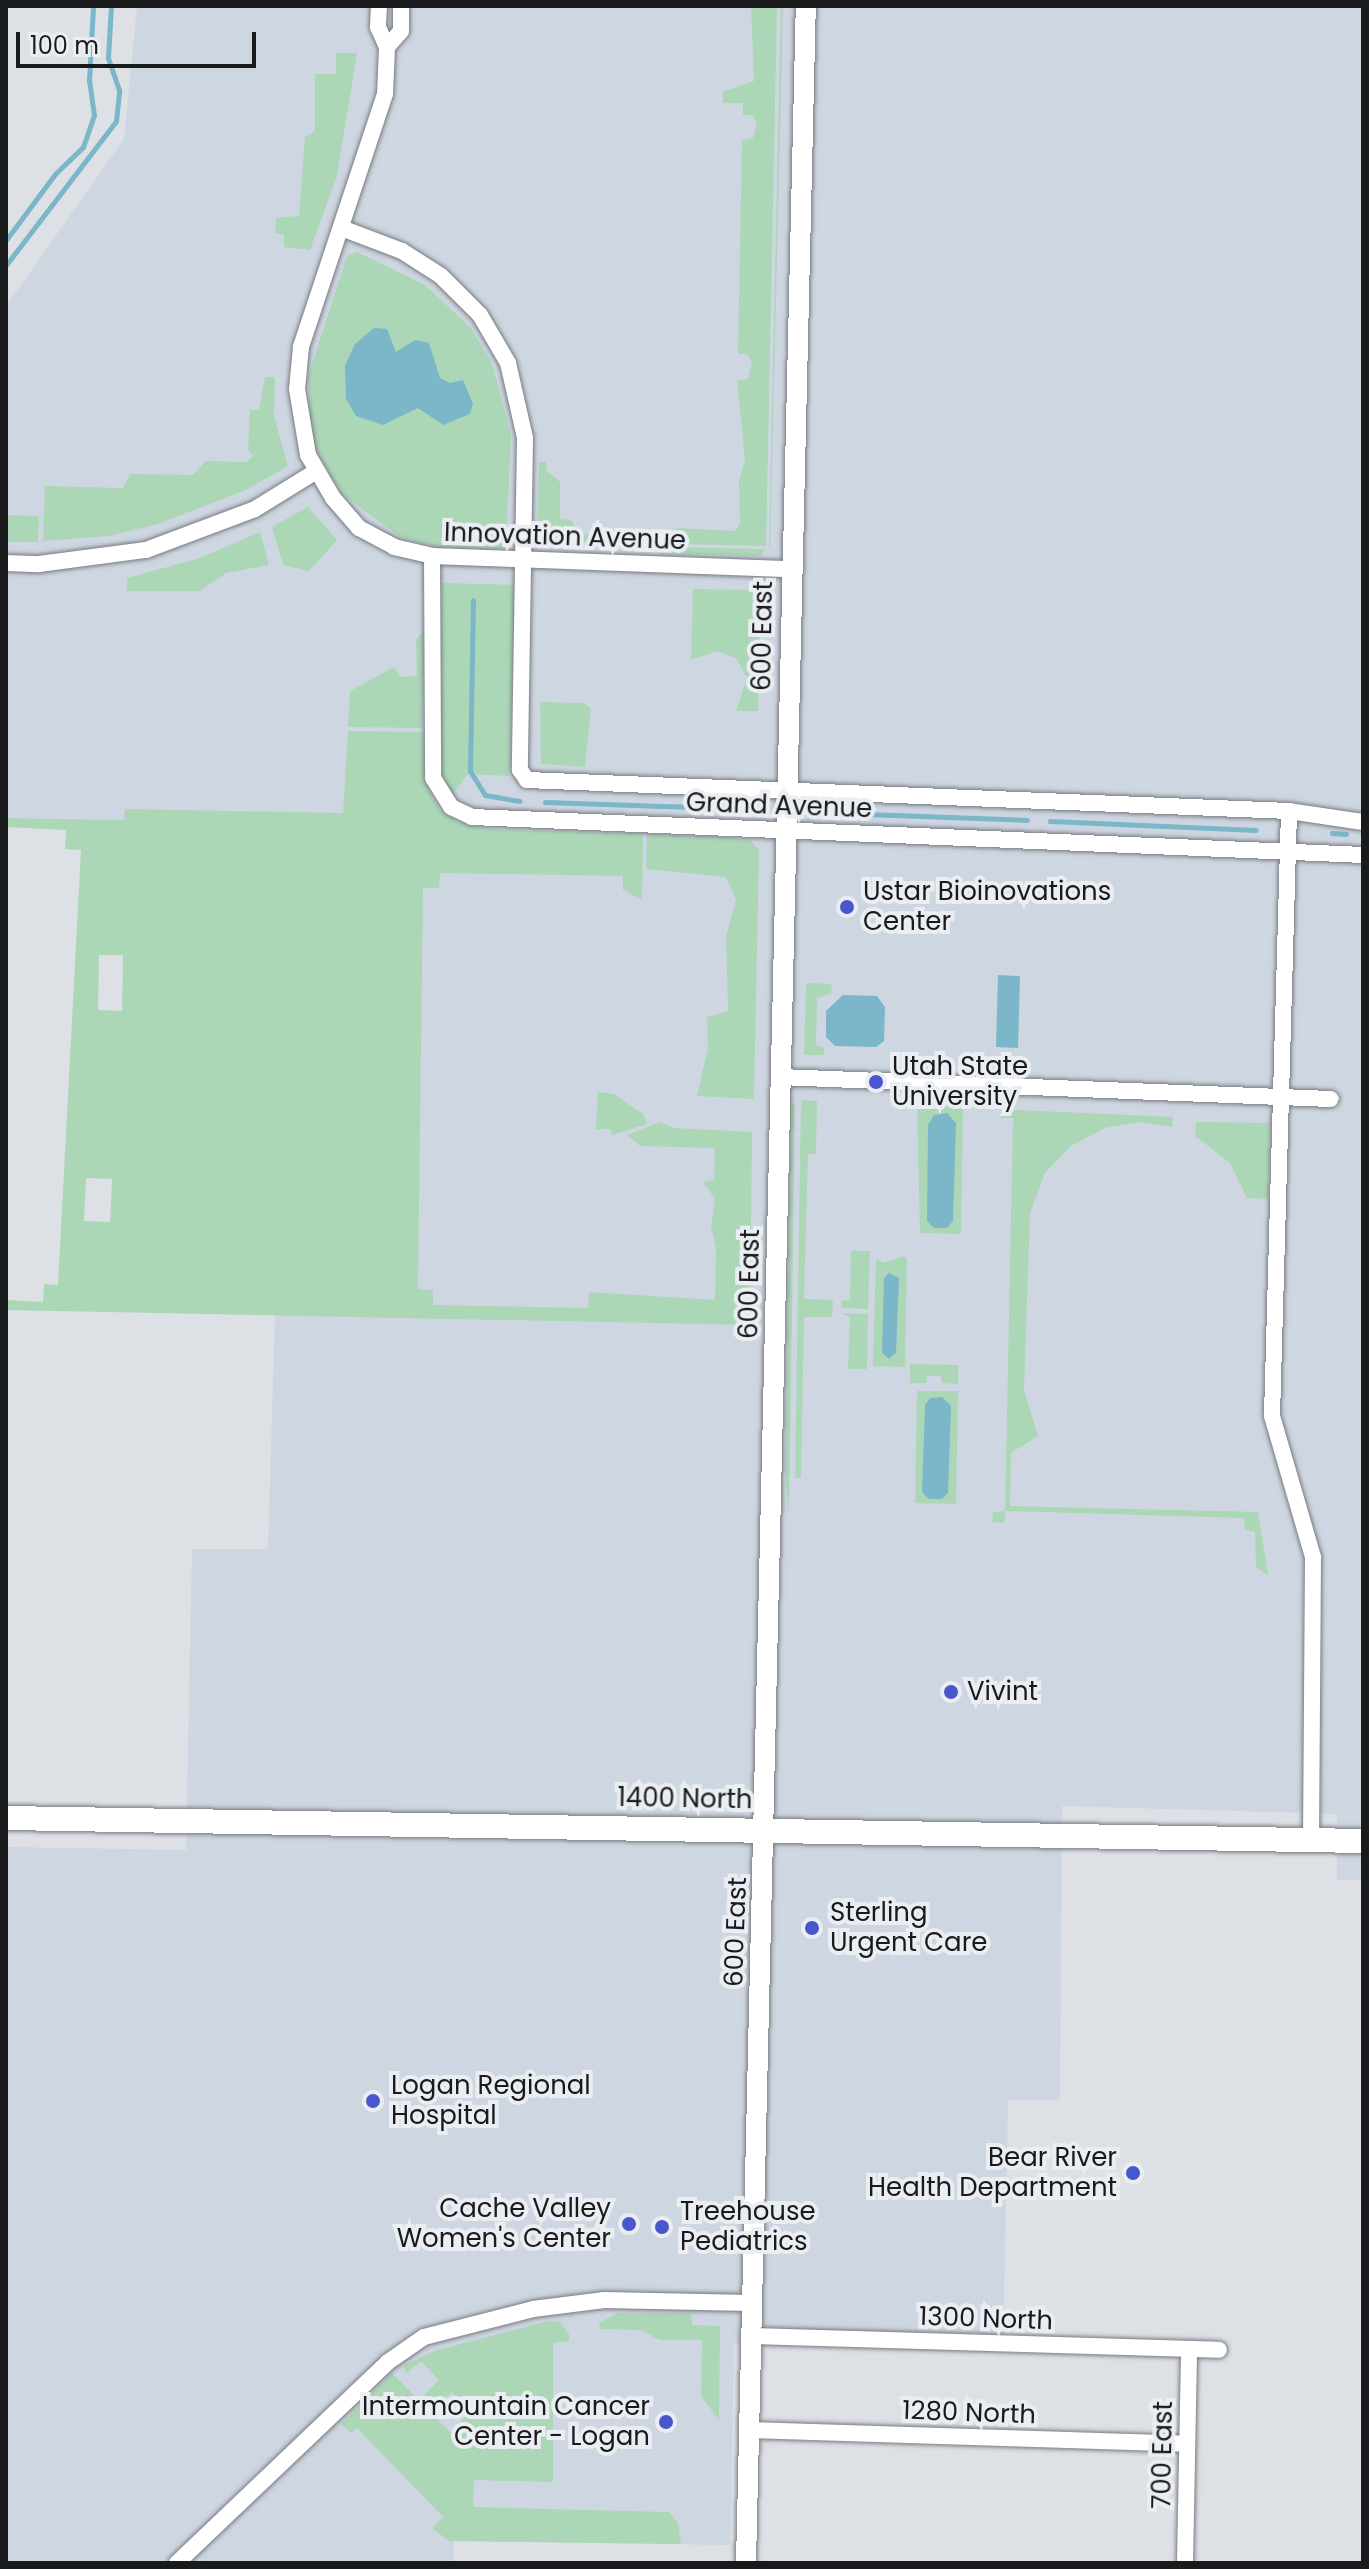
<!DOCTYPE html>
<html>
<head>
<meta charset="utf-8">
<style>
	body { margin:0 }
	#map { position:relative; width:1369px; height:2569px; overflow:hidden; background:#dde0e5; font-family:Poppins,sans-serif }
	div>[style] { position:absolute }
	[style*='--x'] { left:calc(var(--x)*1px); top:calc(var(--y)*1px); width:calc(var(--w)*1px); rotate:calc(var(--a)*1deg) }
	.built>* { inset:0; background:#ced6e1 }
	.green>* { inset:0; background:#acd7b7 }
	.water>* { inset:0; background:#7bb6c9 }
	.stream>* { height:5px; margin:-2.5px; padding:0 2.5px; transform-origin:2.5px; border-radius:2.5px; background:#7bb6c9 }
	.roads { filter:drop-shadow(0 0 2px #787b80) drop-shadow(0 0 2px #787b80) }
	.minor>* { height:16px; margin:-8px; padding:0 8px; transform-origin:8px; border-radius:8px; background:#fff }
	.tertiary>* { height:20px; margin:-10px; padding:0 10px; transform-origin:10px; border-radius:10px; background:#fff }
	.secondary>* { height:24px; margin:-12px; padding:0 12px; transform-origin:12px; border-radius:12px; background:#fff }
	.dots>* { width:22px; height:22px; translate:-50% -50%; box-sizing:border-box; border:4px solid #eaedf2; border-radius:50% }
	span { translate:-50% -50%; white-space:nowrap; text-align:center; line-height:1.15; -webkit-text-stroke:8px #eaedf2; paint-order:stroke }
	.street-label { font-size:26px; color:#191a1c }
	.poi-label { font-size:26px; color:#191a1c }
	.left { translate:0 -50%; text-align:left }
	.right { translate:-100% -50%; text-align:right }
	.frame { position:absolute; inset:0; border:8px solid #191a1c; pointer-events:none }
	.scale { position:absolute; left:16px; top:32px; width:240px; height:36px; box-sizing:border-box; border:4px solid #191a1c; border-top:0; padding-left:10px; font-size:24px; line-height:28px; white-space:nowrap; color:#191a1c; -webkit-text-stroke:6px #eaedf2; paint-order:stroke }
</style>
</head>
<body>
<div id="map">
	<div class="built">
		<div style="clip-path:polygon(137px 6px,1363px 6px,1363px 1880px,1337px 1880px,1337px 1814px,1062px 1806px,1060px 2100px,1008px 2100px,1003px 2350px,734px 2343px,730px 2545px,454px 2541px,453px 2563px,6px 2563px,6px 1847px,186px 1850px,192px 1549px,268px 1549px,275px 1315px,381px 1314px,397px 825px,6px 818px,6px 306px,124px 139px)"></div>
	</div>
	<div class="green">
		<div style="clip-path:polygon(751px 6px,777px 6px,766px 546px,676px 544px,676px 528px,735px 531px,740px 524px,739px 481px,745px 460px,737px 380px,748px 379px,752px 362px,747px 354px,738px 354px,742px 140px,753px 138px,757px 123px,752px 115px,743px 115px,743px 103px,723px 103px,723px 92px,754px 81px)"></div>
		<div style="clip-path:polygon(781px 6px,783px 6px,770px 549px,769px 547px)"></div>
		<div style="clip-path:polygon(336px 53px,357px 53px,337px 176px,310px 250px,284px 247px,284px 235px,275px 233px,276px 218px,299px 216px,305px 137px,315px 131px,315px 74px,336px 74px)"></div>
		<div style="clip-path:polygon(357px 252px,425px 285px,470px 327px,491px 361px,511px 433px,506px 548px,450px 550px,400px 537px,342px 494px,319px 455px,311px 432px,308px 377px,347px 256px)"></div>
		<div style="clip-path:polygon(265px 377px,275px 377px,274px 416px,288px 466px,246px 490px,158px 524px,109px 536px,43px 541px,45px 486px,123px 488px,130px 474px,193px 475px,206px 461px,246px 462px,253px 456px,248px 450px,250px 410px,259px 410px)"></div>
		<div style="clip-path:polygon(539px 462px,546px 462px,547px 471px,560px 482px,560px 519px,571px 520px,580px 534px,589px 535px,588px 542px,537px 541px)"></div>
		<div style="clip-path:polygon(308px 507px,337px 540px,309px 571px,283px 565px,272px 527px)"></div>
		<div style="clip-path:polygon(6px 515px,39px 516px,38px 542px,6px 542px)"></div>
		<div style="clip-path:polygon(260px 532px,269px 565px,226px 573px,200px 591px,127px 591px,127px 578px,200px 558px)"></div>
		<div style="clip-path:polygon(658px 547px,765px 549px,760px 556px,659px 554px)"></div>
		<div style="clip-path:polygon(442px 583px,516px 585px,509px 776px,468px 774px,451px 796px,438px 764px)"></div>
		<div style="clip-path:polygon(693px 589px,761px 590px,758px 711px,736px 711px,747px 678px,736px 658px,717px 651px,691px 660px)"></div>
		<div style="clip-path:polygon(425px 628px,422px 728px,348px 727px,350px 691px,394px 667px,401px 677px,417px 676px,416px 640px)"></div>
		<div style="clip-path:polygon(540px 702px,584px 703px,591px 709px,585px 767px,541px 764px)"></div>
		<div style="clip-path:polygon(evenodd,348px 731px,423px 732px,425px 783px,439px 808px,458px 822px,488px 829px,643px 834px,642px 900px,623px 890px,623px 876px,440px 873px,439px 888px,423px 888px,418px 1289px,433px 1290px,433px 1305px,588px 1308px,589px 1292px,715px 1300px,716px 1248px,711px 1228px,715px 1199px,703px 1182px,714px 1180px,715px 1148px,640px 1146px,627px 1135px,660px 1122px,674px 1128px,752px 1132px,750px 1325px,6px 1310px,6px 1300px,43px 1302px,44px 1284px,58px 1285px,81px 850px,65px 849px,66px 830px,6px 827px,6px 818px,124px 820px,125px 809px,343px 813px,348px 731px,99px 955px,123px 955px,122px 1011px,98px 1010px,99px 955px,348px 731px,86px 1178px,112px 1179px,110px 1222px,84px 1221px,86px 1178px)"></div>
		<div style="clip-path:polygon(647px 834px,736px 838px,751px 841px,759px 850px,754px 1099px,697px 1096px,708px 1048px,707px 1017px,728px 1011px,726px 937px,736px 900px,726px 877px,646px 869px)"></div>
		<div style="clip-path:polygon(806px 983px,832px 984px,831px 993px,817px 998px,816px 1045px,825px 1048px,823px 1055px,804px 1055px)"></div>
		<div style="clip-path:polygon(598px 1092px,614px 1094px,643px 1114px,647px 1124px,612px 1135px,610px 1129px,596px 1129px)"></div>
		<div style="clip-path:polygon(801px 1100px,817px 1101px,816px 1154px,808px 1154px,804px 1299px,833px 1300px,832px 1317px,804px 1317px,801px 1478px,795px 1478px)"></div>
		<div style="clip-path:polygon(792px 1103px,795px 1103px,789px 1515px,785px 1472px)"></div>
		<div style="clip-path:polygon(917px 1106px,963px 1107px,961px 1234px,920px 1233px)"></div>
		<div style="clip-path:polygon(1017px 1110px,1173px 1117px,1172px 1127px,1140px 1122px,1105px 1128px,1071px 1146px,1045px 1173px,1030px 1213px,1024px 1390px,1038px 1436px,1011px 1453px,1010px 1506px,1258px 1512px,1268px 1575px,1256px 1567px,1255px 1532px,1245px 1530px,1244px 1518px,1006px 1511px,1004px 1523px,992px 1522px,993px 1512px,1005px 1511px,1013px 1118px,1001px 1118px,1000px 1112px)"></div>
		<div style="clip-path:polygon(1196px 1122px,1270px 1123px,1268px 1199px,1247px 1198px,1230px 1163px,1195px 1136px)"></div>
		<div style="clip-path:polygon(851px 1251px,870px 1251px,868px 1309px,841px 1308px,841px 1301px,850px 1300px)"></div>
		<div style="clip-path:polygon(900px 1257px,907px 1257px,905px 1367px,873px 1366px,876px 1259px,884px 1263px)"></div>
		<div style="clip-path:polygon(841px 1313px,868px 1314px,867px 1369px,848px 1369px,850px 1318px)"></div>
		<div style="clip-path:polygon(910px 1364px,958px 1365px,958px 1384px,941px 1383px,941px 1376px,927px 1376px,927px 1383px,910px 1383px)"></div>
		<div style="clip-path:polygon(917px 1391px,958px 1391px,956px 1504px,915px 1503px)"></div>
		<div style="clip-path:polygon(618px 2313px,691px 2313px,692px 2325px,720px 2326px,719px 2420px,701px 2396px,702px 2340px,660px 2340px,640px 2330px,599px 2329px,600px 2322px)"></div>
		<div style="clip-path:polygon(548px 2321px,560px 2322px,569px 2334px,569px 2341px,553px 2343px,553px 2482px,474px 2480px,473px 2507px,669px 2512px,678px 2523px,681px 2544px,449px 2541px,432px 2528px,443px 2517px,357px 2428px,351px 2433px,341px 2424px,392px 2373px,450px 2432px,470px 2412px,452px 2392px,434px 2408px,423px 2396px,439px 2380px,421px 2361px,407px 2373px,403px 2366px,434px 2351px)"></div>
	</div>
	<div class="water">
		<div style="clip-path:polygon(374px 328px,387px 329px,396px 352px,415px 340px,429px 343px,440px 378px,450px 383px,463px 380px,473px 404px,470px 414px,443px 425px,418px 408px,383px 425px,356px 416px,346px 399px,345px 365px,355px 344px)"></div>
		<div style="clip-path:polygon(998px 975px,1020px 976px,1018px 1048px,996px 1047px)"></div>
		<div style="clip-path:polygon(843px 995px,877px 996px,885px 1007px,884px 1041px,876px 1047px,835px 1046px,826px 1037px,826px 1011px)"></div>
		<div style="clip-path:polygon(947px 1113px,956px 1123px,953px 1221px,947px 1228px,934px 1228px,927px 1221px,928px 1125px,934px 1115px)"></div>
		<div style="clip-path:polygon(889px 1273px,899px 1278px,896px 1353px,889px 1359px,882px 1353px,884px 1278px)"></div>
		<div style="clip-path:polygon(942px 1397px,951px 1406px,948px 1493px,942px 1499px,929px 1499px,922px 1492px,925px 1405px,930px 1398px)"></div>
	</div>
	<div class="stream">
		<div style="--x:6;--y:240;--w:82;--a:-53.4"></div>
		<div style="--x:55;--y:174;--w:39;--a:-44"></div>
		<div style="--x:83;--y:147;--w:34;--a:-71"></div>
		<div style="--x:94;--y:115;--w:34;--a:-98"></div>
		<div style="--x:89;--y:81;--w:75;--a:-86.9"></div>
		<div style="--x:6;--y:265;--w:181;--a:-52.6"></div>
		<div style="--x:116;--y:121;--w:31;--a:-84"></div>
		<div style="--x:119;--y:90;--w:34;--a:-109"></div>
		<div style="--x:108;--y:58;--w:52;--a:-86.7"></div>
		<div style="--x:473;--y:600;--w:171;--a:91"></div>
		<div style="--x:470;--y:771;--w:28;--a:58"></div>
		<div style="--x:485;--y:795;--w:35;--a:10"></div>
		<div style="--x:545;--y:802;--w:118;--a:1.9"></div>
		<div style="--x:666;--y:806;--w:89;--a:1.9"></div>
		<div style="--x:810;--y:812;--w:217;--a:2.1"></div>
		<div style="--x:1050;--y:821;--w:206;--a:2.5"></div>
		<div style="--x:1332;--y:833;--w:14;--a:4"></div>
	</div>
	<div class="roads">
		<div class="minor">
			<div style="--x:379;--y:6;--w:21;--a:93"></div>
			<div style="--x:378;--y:27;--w:22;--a:66"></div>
			<div style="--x:387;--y:47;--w:47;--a:92.4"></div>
			<div style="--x:385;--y:94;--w:267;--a:108.4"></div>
			<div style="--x:301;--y:347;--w:42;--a:95.4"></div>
			<div style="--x:297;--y:389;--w:67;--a:80.5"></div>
			<div style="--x:308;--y:455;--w:50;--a:59.8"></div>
			<div style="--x:333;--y:498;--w:40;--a:49"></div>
			<div style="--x:359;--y:528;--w:40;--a:28"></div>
			<div style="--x:394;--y:547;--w:39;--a:13"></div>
			<div style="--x:432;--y:556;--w:359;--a:2.1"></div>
			<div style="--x:387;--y:47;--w:21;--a:-49"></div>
			<div style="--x:401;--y:31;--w:25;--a:-90"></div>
			<div style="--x:344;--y:229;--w:62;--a:20.8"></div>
			<div style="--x:402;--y:251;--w:46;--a:32.7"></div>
			<div style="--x:441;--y:276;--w:55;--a:45"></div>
			<div style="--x:480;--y:315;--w:56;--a:59.7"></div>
			<div style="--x:508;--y:363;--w:77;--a:77.2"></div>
			<div style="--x:525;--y:438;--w:332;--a:90.9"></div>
			<div style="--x:520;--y:770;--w:12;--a:55"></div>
			<div style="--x:527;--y:780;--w:763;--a:2.33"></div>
			<div style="--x:1289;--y:811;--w:75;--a:8.5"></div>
			<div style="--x:432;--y:556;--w:222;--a:89.7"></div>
			<div style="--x:433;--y:778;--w:34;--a:58"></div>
			<div style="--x:451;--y:807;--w:23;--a:25"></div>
			<div style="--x:472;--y:817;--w:892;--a:2.44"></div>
			<div style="--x:6;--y:563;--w:33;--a:2"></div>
			<div style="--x:39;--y:564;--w:108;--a:-7.5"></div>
			<div style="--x:146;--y:550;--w:116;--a:-20.6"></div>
			<div style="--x:255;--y:509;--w:70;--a:-31.7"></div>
			<div style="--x:1289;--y:811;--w:605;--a:91.61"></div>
			<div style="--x:1272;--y:1416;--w:147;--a:73.8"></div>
			<div style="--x:1313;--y:1557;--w:282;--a:90.4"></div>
			<div style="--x:780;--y:1077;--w:551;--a:2.29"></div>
			<div style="--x:752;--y:2336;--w:467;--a:1.7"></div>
			<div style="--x:749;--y:2430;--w:438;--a:1.8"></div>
			<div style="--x:177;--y:2563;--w:291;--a:-43.6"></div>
			<div style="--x:388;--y:2362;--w:44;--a:-34.8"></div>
			<div style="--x:424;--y:2337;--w:113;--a:-14.4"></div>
			<div style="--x:533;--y:2309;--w:72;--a:-7.2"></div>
			<div style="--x:604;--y:2300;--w:148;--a:1.2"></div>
			<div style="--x:1185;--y:2563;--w:214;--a:-88.9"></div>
		</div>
		<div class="tertiary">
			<div style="--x:746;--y:2563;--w:2558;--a:-88.66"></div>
		</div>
		<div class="secondary">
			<div style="--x:6;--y:1818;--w:1357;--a:0.97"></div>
		</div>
	</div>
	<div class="dots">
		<div style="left:847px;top:907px;background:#4957cc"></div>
		<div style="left:876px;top:1082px;background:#4957cc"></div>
		<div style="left:951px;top:1692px;background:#4957cc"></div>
		<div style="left:812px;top:1928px;background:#4957cc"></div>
		<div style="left:373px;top:2101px;background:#4957cc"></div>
		<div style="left:1133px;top:2173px;background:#4957cc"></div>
		<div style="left:629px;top:2224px;background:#4957cc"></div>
		<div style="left:662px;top:2227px;background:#4957cc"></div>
		<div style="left:666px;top:2422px;background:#4957cc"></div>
	</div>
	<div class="street-label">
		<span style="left:565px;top:537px;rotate:2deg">Innovation Avenue</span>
		<span style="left:763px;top:636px;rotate:-89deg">600 East</span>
		<span style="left:779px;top:806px;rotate:2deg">Grand Avenue</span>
		<span style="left:750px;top:1284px;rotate:-89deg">600 East</span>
		<span style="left:685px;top:1799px;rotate:1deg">1400 North</span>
		<span style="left:736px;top:1932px;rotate:-88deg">600 East</span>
		<span style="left:986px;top:2319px;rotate:2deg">1300 North</span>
		<span style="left:969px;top:2413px;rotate:2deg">1280 North</span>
		<span style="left:1163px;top:2455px;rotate:-89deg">700 East</span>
	</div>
	<div class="poi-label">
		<span class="left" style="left:863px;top:907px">Ustar Bioinovations<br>Center</span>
		<span class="left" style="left:892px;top:1082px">Utah State<br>University</span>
		<span class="left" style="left:967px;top:1692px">Vivint</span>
		<span class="left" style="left:830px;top:1928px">Sterling<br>Urgent Care</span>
		<span class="left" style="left:391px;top:2101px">Logan Regional<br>Hospital</span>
		<span class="right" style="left:1117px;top:2173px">Bear River<br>Health Department</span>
		<span class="right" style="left:611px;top:2224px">Cache Valley<br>Women's Center</span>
		<span class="left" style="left:680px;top:2227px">Treehouse<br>Pediatrics</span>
		<span class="right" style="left:650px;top:2422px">Intermountain Cancer<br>Center - Logan</span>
	</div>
	<div class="frame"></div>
	<div class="scale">100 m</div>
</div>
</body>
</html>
